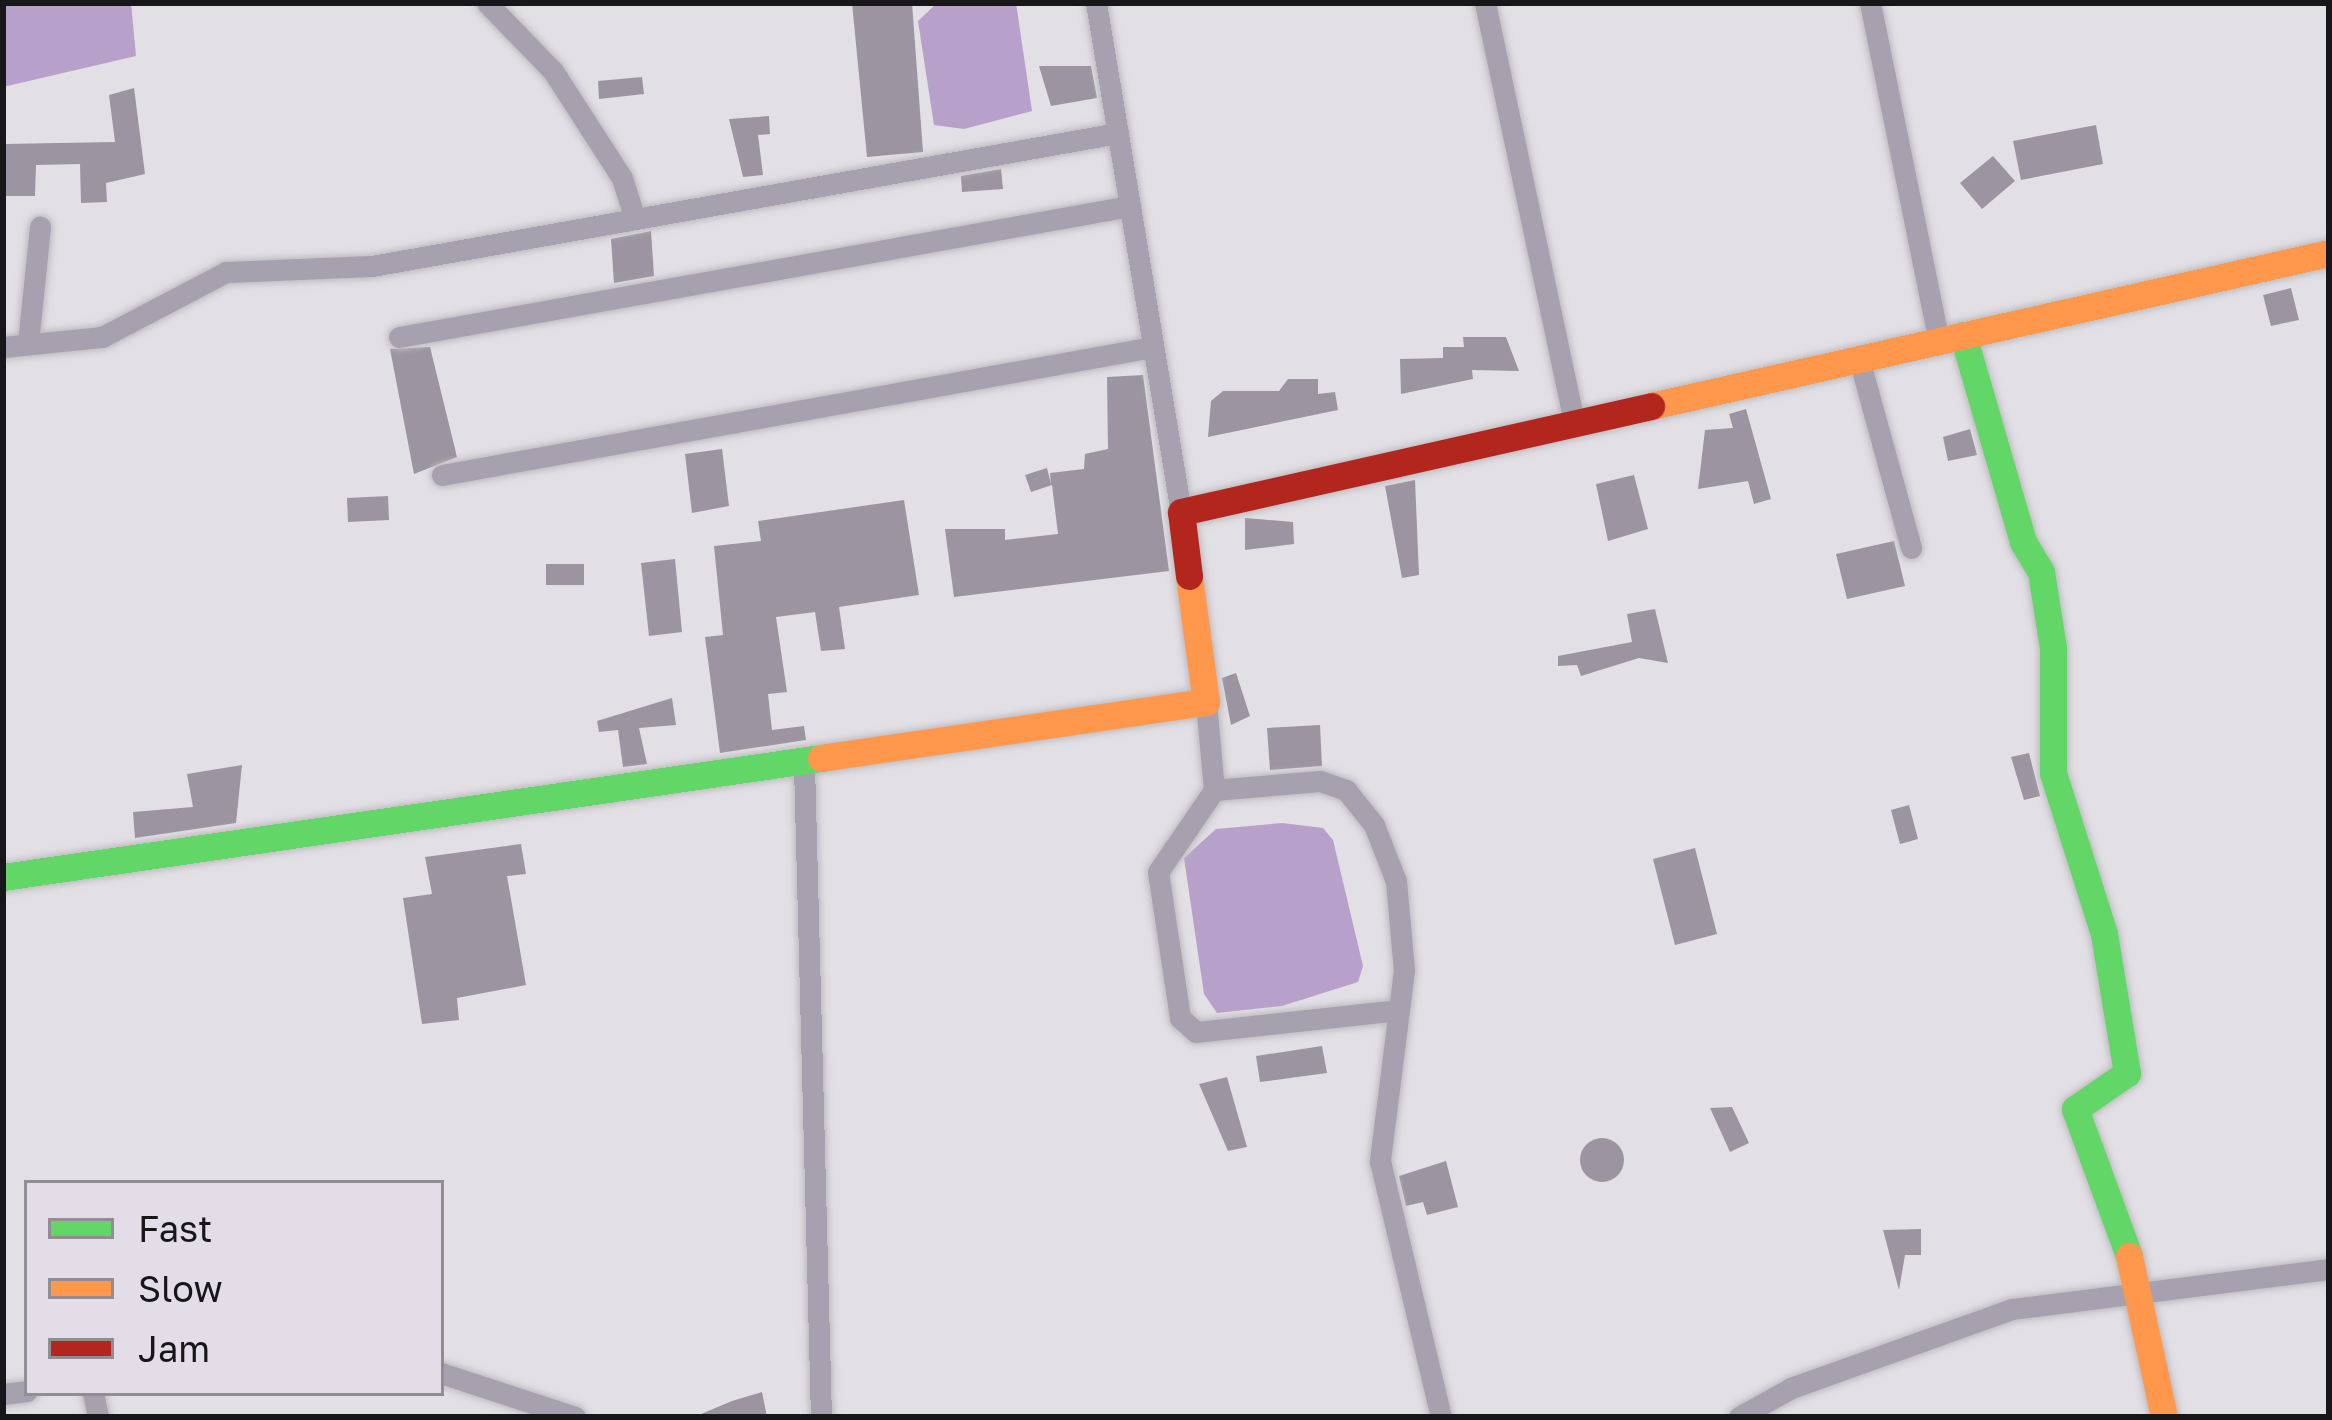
<!DOCTYPE html>
<html>
<head>
<meta charset="utf-8">
<style>
	body { margin:0 }
	#map { position:relative; width:2332px; height:1420px; overflow:hidden; background:#e2dfe5; font-family:"Golos Text",sans-serif }
	div>[style] { position:absolute }
	[style*='--x'] { left:calc(var(--x)*1px); top:calc(var(--y)*1px); width:calc(var(--w)*1px); rotate:calc(var(--a)*1deg) }
	.water>* { inset:0; background:#b7a1ca }
	.building>* { inset:0; background:#9c95a1 }
	.round { border-radius:50% }
	.roads { filter:drop-shadow(0 0 3px #bdbcbf) drop-shadow(0 0 3px #bdbcbf) }
	.street>* { height:21px; margin:-10.5px; padding:0 10.5px; transform-origin:10.5px; border-radius:10.5px; background:#a7a0ae }
	.fast>* { height:27px; margin:-13.5px; padding:0 13.5px; transform-origin:13.5px; border-radius:13.5px; background:#63d668 }
	.slow>* { height:27px; margin:-13.5px; padding:0 13.5px; transform-origin:13.5px; border-radius:13.5px; background:#ff974d }
	.jam>* { height:27px; margin:-13.5px; padding:0 13.5px; transform-origin:13.5px; border-radius:13.5px; background:#b3261e }
	span { translate:-50% -50%; white-space:nowrap; text-align:center; line-height:1.15; -webkit-text-stroke:12px #e2dde7; paint-order:stroke }
	.frame { position:absolute; inset:0; border:6px solid #171619; pointer-events:none }
	.legend { position:absolute; left:24px; top:1180px; width:420px; height:216px; box-sizing:border-box; background:#e2dde7; border:3px solid #918d95; margin:0; padding:15px 21px; list-style:none; font-size:36px; color:#171619 }
	.legend li { display:flex; align-items:center; gap:24px; height:60px }
	.legend b { width:60px; border:3px solid #918d95 }
</style>
</head>
<body>
<div id="map">
	<div class="water">
		<div style="clip-path:polygon(3px 3px,131px 3px,136px 56px,3px 87px)"></div>
		<div style="clip-path:polygon(937px 3px,1016px 3px,1032px 111px,964px 129px,934px 125px,918px 21px)"></div>
		<div style="clip-path:polygon(1282px 823px,1323px 828px,1333px 840px,1363px 966px,1358px 982px,1282px 1006px,1217px 1013px,1204px 994px,1184px 858px,1216px 829px)"></div>
	</div>
	<div class="building">
		<div style="clip-path:polygon(852px 3px,912px 3px,923px 152px,867px 157px)"></div>
		<div style="clip-path:polygon(1039px 66px,1091px 66px,1097px 98px,1051px 106px)"></div>
		<div style="clip-path:polygon(642px 77px,644px 94px,599px 99px,598px 81px)"></div>
		<div style="clip-path:polygon(134px 88px,145px 174px,106px 183px,107px 202px,81px 203px,80px 164px,36px 165px,35px 196px,3px 196px,3px 144px,115px 142px,109px 95px)"></div>
		<div style="clip-path:polygon(769px 116px,770px 134px,758px 135px,763px 175px,743px 177px,729px 119px)"></div>
		<div style="clip-path:polygon(2096px 125px,2103px 164px,2021px 180px,2013px 141px)"></div>
		<div style="clip-path:polygon(1993px 156px,2015px 181px,1982px 209px,1960px 183px)"></div>
		<div style="clip-path:polygon(1001px 169px,1003px 189px,962px 192px,961px 176px)"></div>
		<div style="clip-path:polygon(651px 231px,654px 276px,614px 283px,611px 239px)"></div>
		<div style="clip-path:polygon(2291px 288px,2299px 320px,2271px 326px,2263px 295px)"></div>
		<div style="clip-path:polygon(1463px 337px,1506px 337px,1519px 371px,1472px 370px,1473px 379px,1401px 394px,1400px 359px,1443px 358px,1443px 347px,1464px 347px)"></div>
		<div style="clip-path:polygon(430px 347px,457px 457px,414px 474px,390px 349px)"></div>
		<div style="clip-path:polygon(1143px 375px,1169px 571px,954px 597px,945px 529px,1005px 529px,1005px 540px,1058px 534px,1052px 485px,1031px 492px,1025px 475px,1047px 468px,1051px 484px,1050px 473px,1084px 469px,1085px 454px,1108px 449px,1107px 377px)"></div>
		<div style="clip-path:polygon(1288px 379px,1318px 379px,1318px 394px,1335px 392px,1338px 410px,1208px 437px,1211px 401px,1223px 391px,1279px 391px)"></div>
		<div style="clip-path:polygon(1746px 409px,1771px 499px,1754px 504px,1748px 481px,1698px 489px,1705px 430px,1733px 428px,1729px 414px)"></div>
		<div style="clip-path:polygon(1970px 429px,1977px 455px,1948px 461px,1943px 437px)"></div>
		<div style="clip-path:polygon(722px 449px,729px 506px,692px 513px,685px 454px)"></div>
		<div style="clip-path:polygon(1634px 475px,1648px 529px,1608px 541px,1596px 484px)"></div>
		<div style="clip-path:polygon(1415px 480px,1419px 575px,1402px 578px,1385px 486px)"></div>
		<div style="clip-path:polygon(388px 496px,389px 520px,348px 522px,347px 498px)"></div>
		<div style="clip-path:polygon(904px 500px,919px 595px,839px 607px,845px 649px,821px 651px,815px 612px,776px 617px,787px 692px,768px 694px,772px 730px,804px 726px,806px 740px,720px 753px,705px 637px,723px 635px,714px 546px,761px 541px,758px 521px)"></div>
		<div style="clip-path:polygon(1245px 518px,1293px 522px,1294px 544px,1245px 550px)"></div>
		<div style="clip-path:polygon(1894px 541px,1905px 586px,1847px 599px,1836px 554px)"></div>
		<div style="clip-path:polygon(675px 559px,682px 632px,649px 636px,641px 563px)"></div>
		<div style="clip-path:polygon(546px 564px,584px 564px,584px 585px,546px 585px)"></div>
		<div style="clip-path:polygon(1655px 609px,1668px 663px,1639px 658px,1581px 676px,1577px 665px,1558px 666px,1558px 656px,1632px 642px,1627px 614px)"></div>
		<div style="clip-path:polygon(1236px 673px,1250px 716px,1231px 725px,1222px 678px)"></div>
		<div style="clip-path:polygon(672px 698px,676px 725px,639px 728px,647px 764px,623px 767px,618px 730px,599px 732px,597px 721px)"></div>
		<div style="clip-path:polygon(1320px 725px,1322px 766px,1270px 770px,1267px 728px)"></div>
		<div style="clip-path:polygon(2029px 753px,2040px 796px,2024px 800px,2011px 757px)"></div>
		<div style="clip-path:polygon(242px 765px,236px 823px,135px 838px,133px 812px,193px 807px,187px 774px)"></div>
		<div style="clip-path:polygon(1909px 805px,1918px 839px,1900px 844px,1891px 810px)"></div>
		<div style="clip-path:polygon(521px 844px,526px 874px,507px 876px,526px 985px,457px 998px,459px 1020px,422px 1024px,403px 898px,432px 894px,425px 857px)"></div>
		<div style="clip-path:polygon(1695px 848px,1717px 934px,1675px 945px,1653px 859px)"></div>
		<div style="clip-path:polygon(1322px 1046px,1327px 1073px,1260px 1082px,1256px 1056px)"></div>
		<div style="clip-path:polygon(1227px 1077px,1247px 1147px,1228px 1151px,1199px 1084px)"></div>
		<div style="clip-path:polygon(1732px 1107px,1749px 1143px,1730px 1152px,1710px 1108px)"></div>
		<div class="round" style="left:1580px;top:1138px;width:44px;height:44px"></div>
		<div style="clip-path:polygon(1446px 1161px,1458px 1207px,1427px 1215px,1423px 1202px,1406px 1206px,1399px 1176px)"></div>
		<div style="clip-path:polygon(1921px 1229px,1921px 1255px,1905px 1255px,1899px 1290px,1883px 1230px)"></div>
		<div style="clip-path:polygon(762px 1392px,767px 1417px,694px 1417px,732px 1401px)"></div>
	</div>
	<div class="roads">
		<div class="street">
			<div style="--x:487;--y:3;--w:95;--a:45.9"></div>
			<div style="--x:553;--y:71;--w:127;--a:57.2"></div>
			<div style="--x:622;--y:178;--w:43;--a:72.4"></div>
			<div style="--x:1096;--y:3;--w:516;--a:80.52"></div>
			<div style="--x:1485;--y:3;--w:429;--a:78"></div>
			<div style="--x:1870;--y:3;--w:345;--a:78.5"></div>
			<div style="--x:399;--y:337;--w:743;--a:-10.16"></div>
			<div style="--x:28;--y:343;--w:117;--a:-84.1"></div>
			<div style="--x:3;--y:347;--w:100;--a:-5.8"></div>
			<div style="--x:102;--y:337;--w:140;--a:-27.7"></div>
			<div style="--x:226;--y:272;--w:146;--a:-2.4"></div>
			<div style="--x:372;--y:266;--w:758;--a:-10.11"></div>
			<div style="--x:1859;--y:359;--w:196;--a:74.6"></div>
			<div style="--x:442;--y:475;--w:722;--a:-10.21"></div>
			<div style="--x:1206;--y:702;--w:88;--a:84.8"></div>
			<div style="--x:1214;--y:790;--w:106;--a:-4.9"></div>
			<div style="--x:1320;--y:781;--w:28;--a:19"></div>
			<div style="--x:1346;--y:790;--w:45;--a:51.3"></div>
			<div style="--x:1374;--y:825;--w:60;--a:68.6"></div>
			<div style="--x:1396;--y:881;--w:89;--a:84.9"></div>
			<div style="--x:1404;--y:970;--w:193;--a:97.2"></div>
			<div style="--x:1380;--y:1161;--w:263;--a:76.6"></div>
			<div style="--x:804;--y:764;--w:653;--a:88.51"></div>
			<div style="--x:1214;--y:790;--w:99;--a:124.3"></div>
			<div style="--x:1158;--y:872;--w:148;--a:81.4"></div>
			<div style="--x:1180;--y:1018;--w:21;--a:41"></div>
			<div style="--x:1196;--y:1032;--w:203;--a:-6.2"></div>
			<div style="--x:441;--y:1373;--w:141;--a:18.2"></div>
			<div style="--x:93;--y:1393;--w:25;--a:78"></div>
			<div style="--x:3;--y:1394;--w:24;--a:-7"></div>
			<div style="--x:1739;--y:1417;--w:60;--a:-29.1"></div>
			<div style="--x:1791;--y:1388;--w:235;--a:-19.7"></div>
			<div style="--x:2012;--y:1309;--w:320;--a:-7.2"></div>
		</div>
		<div class="fast">
			<div style="--x:1963;--y:335;--w:216;--a:73.8"></div>
			<div style="--x:2023;--y:542;--w:35;--a:59"></div>
			<div style="--x:2041;--y:572;--w:77;--a:81"></div>
			<div style="--x:2053;--y:648;--w:125;--a:90"></div>
			<div style="--x:2053;--y:773;--w:169;--a:72.4"></div>
			<div style="--x:2104;--y:934;--w:141;--a:80.6"></div>
			<div style="--x:2127;--y:1073;--w:63;--a:145.3"></div>
			<div style="--x:2075;--y:1109;--w:157;--a:69.8"></div>
			<div style="--x:3;--y:877;--w:827;--a:-8.28"></div>
		</div>
		<div class="slow">
			<div style="--x:1651;--y:406;--w:695;--a:-12.72"></div>
			<div style="--x:821;--y:758;--w:389;--a:-8.3"></div>
			<div style="--x:1206;--y:702;--w:127;--a:-97.7"></div>
			<div style="--x:2129;--y:1256;--w:165;--a:77.7"></div>
		</div>
		<div class="jam">
			<div style="--x:1189;--y:576;--w:64;--a:-97.1"></div>
			<div style="--x:1181;--y:512;--w:482;--a:-12.7"></div>
		</div>
	</div>
	<div class="frame"></div>
	<ul class="legend">
	<li><b style="height:15px;background:#63d668"></b>Fast</li>
	<li><b style="height:15px;background:#ff974d"></b>Slow</li>
	<li><b style="height:15px;background:#b3261e"></b>Jam</li>
	</ul>
</div>
</body>
</html>
